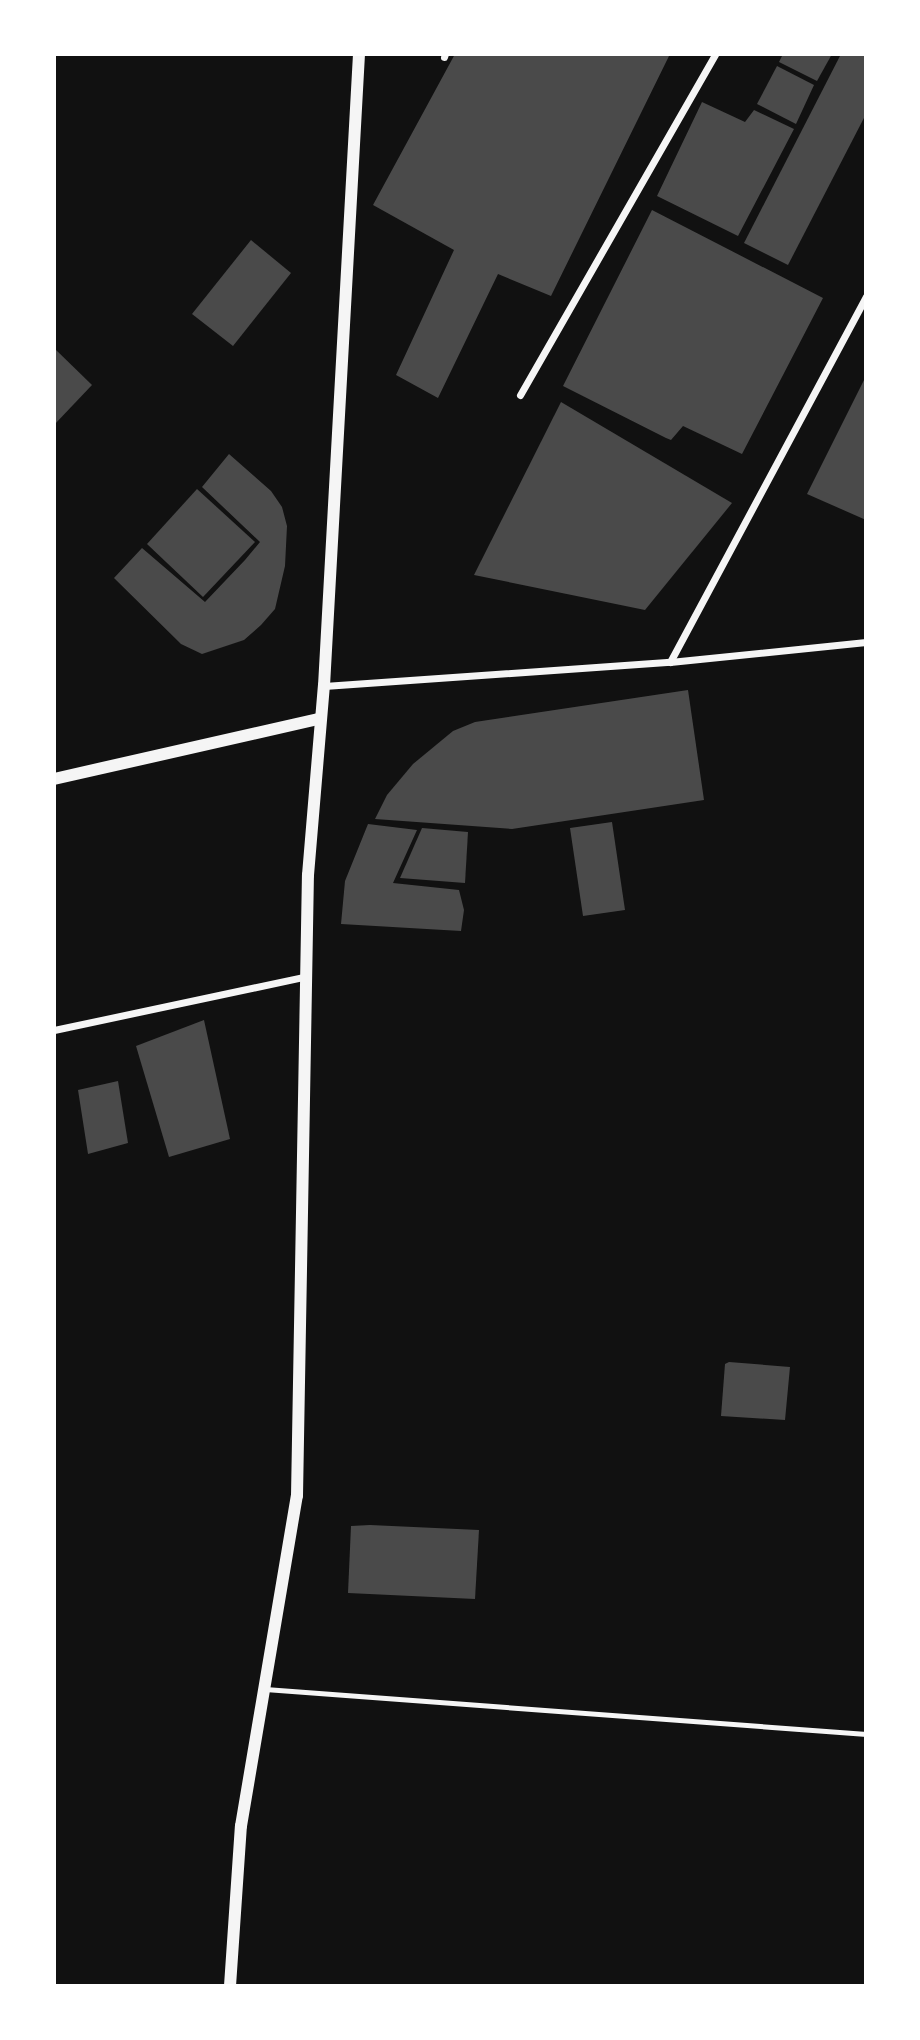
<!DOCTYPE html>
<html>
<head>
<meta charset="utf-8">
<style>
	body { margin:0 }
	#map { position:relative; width:920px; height:2040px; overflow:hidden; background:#111; font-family:"Alegreya Sans",sans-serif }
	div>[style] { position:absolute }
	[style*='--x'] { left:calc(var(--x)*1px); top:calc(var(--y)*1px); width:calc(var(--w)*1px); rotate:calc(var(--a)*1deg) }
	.building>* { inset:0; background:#4a4a4a }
	.service>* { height:5px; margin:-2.5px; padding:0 2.5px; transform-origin:2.5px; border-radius:2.5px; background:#f5f5f5 }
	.minor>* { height:7px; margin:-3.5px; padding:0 3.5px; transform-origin:3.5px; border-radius:3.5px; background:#f5f5f5 }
	.tertiary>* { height:12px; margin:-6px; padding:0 6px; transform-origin:6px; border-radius:6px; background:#f5f5f5 }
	span { translate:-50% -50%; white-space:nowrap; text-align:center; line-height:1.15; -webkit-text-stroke:5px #fff; paint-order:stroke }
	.frame { position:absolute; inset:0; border:56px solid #fff; pointer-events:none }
</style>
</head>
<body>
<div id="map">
	<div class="building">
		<div style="clip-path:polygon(455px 54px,670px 54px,551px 296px,498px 274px,438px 398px,396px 375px,454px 250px,373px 205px)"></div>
		<div style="clip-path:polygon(783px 54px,832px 54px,817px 81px,779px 62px)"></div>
		<div style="clip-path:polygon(841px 54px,866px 54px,866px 114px,788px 265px,744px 243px)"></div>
		<div style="clip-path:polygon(777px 66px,814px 85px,796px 124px,757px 104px)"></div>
		<div style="clip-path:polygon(702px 102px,745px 122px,754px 110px,794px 129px,738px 236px,657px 196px)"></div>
		<div style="clip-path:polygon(652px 210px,823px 298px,742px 454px,683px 426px,671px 440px,666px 438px,563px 386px)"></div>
		<div style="clip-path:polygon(251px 240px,291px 273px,233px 346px,192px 314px)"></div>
		<div style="clip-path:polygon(54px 348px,92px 385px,54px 425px)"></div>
		<div style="clip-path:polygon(866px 376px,866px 520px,807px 494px)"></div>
		<div style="clip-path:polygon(561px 402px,732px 503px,645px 610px,474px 575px)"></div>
		<div style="clip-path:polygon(229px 454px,271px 491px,282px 507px,287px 526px,285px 566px,275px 609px,261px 625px,244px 640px,202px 654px,181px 644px,114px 578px,142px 548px,205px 602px,245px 560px,260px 542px,202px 487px)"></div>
		<div style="clip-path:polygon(197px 489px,255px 542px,203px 597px,147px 544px)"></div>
		<div style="clip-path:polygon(688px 690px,704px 800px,512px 829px,375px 819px,387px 795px,413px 764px,453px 731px,475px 722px)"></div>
		<div style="clip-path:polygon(612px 822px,625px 910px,583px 916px,570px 828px)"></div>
		<div style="clip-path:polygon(368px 824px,417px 830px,393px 883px,459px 890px,464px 910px,461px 931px,341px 924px,345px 881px)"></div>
		<div style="clip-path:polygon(422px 828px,468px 832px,465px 883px,400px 878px)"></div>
		<div style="clip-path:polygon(204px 1020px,230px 1139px,169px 1157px,136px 1046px)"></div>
		<div style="clip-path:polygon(118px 1081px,128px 1143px,88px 1154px,78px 1090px)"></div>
		<div style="clip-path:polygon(729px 1362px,790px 1367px,785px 1420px,721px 1416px,725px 1364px)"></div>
		<div style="clip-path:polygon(370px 1525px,479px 1530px,475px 1599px,348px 1593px,351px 1526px)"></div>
	</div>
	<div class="service">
		<div style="--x:265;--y:1689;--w:603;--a:4.28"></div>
	</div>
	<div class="minor">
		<div style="--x:444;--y:57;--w:3;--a:-72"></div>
		<div style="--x:520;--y:395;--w:393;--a:-60.2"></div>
		<div style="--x:670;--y:662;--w:415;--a:-61.8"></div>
		<div style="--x:324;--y:686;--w:347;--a:-4"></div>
		<div style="--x:670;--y:662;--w:197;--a:-5.8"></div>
		<div style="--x:54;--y:1030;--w:259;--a:-12"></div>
	</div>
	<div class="tertiary">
		<div style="--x:54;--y:779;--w:272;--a:-12.8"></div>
		<div style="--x:230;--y:1986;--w:160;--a:-86.1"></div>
		<div style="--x:241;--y:1826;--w:335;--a:-80.4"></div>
		<div style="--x:297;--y:1496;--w:621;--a:-88.99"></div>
		<div style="--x:308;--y:875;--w:190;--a:-85.2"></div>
		<div style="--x:324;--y:686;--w:633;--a:-86.83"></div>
	</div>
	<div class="frame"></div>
</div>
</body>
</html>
